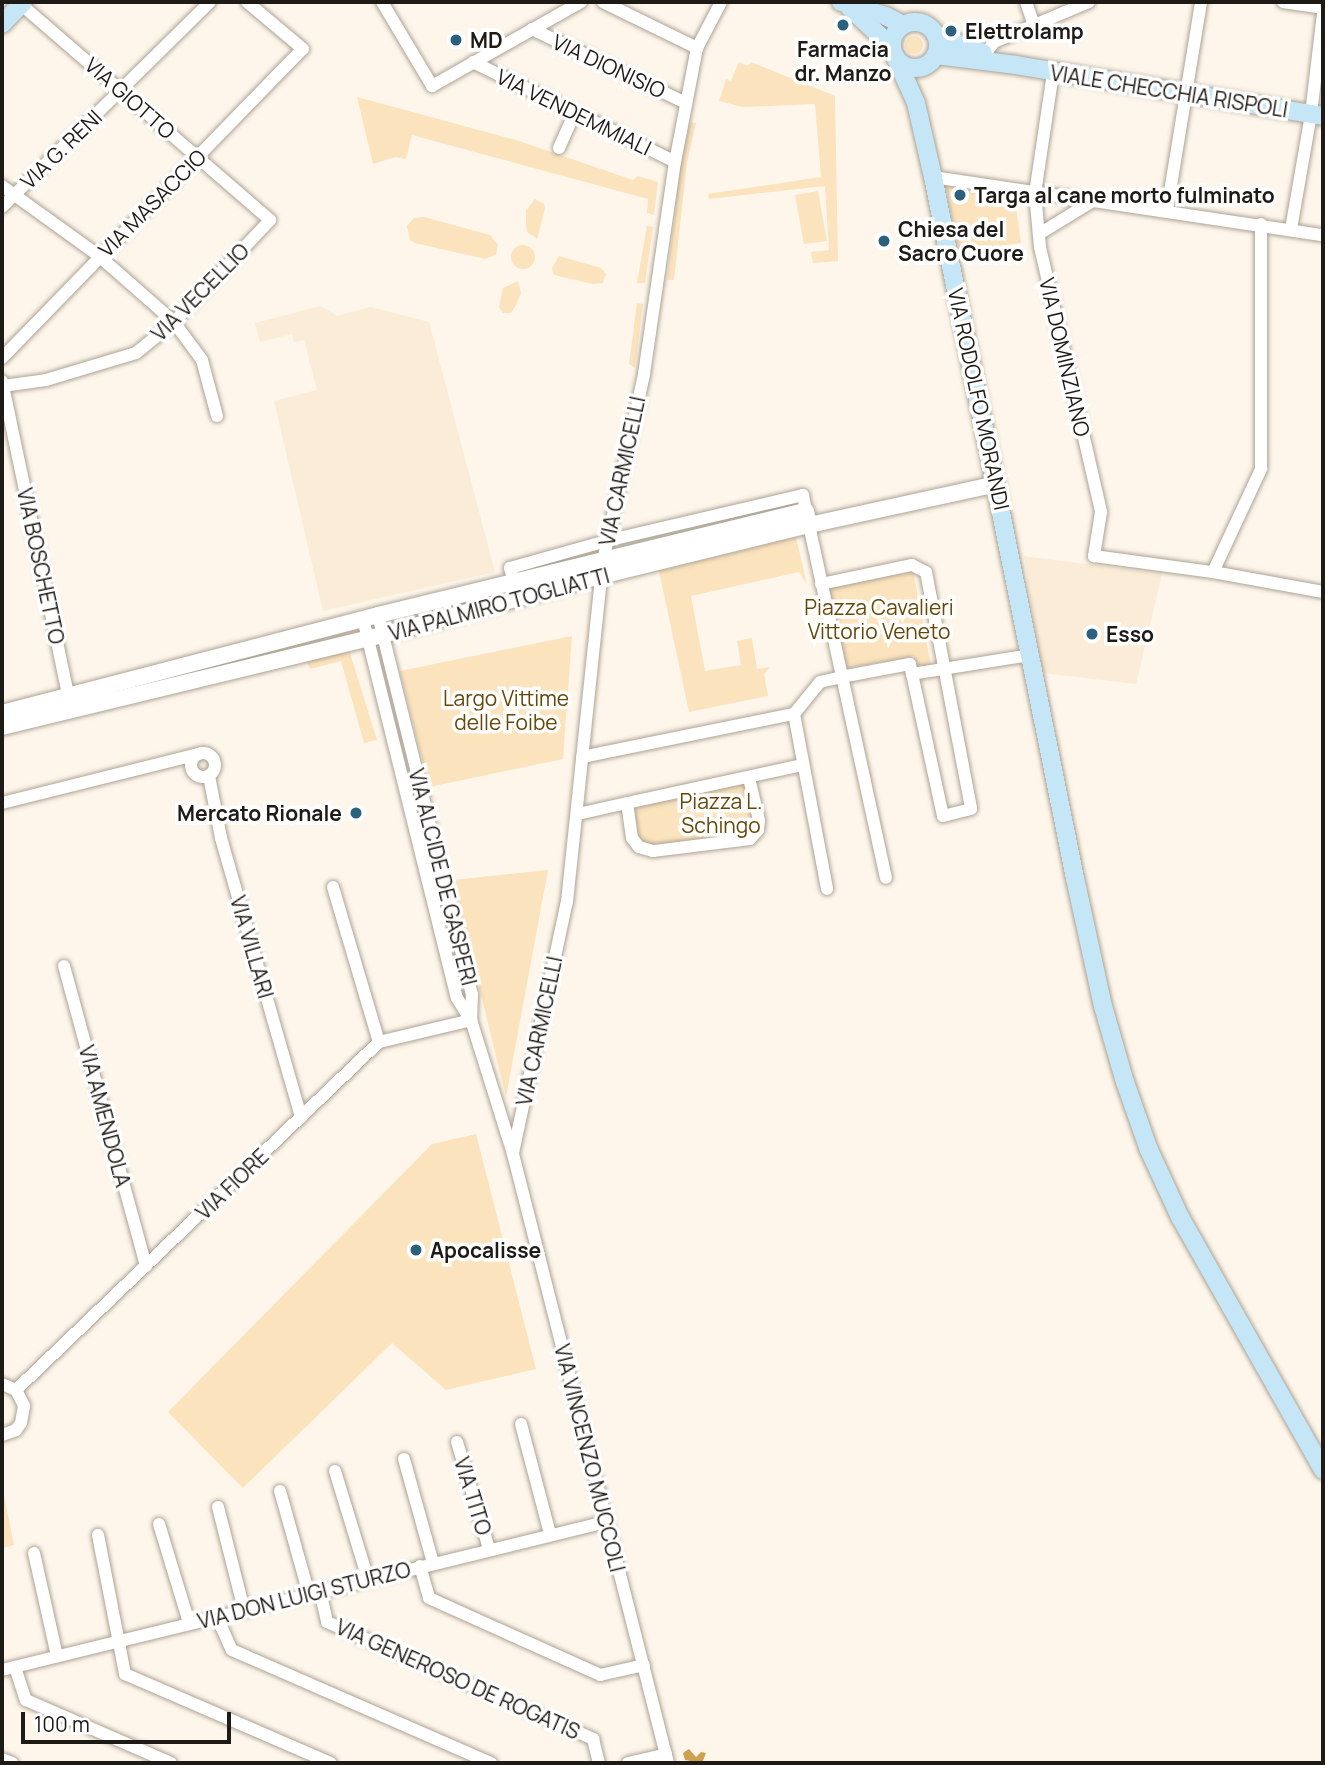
<!DOCTYPE html>
<html>
<head>
<meta charset="utf-8">
<style>
	body { margin:0 }
	#map { position:relative; width:1325px; height:1765px; overflow:hidden; background:#fef6ea; font-family:Manrope,sans-serif }
	div>[style] { position:absolute }
	[style*='--x'] { left:calc(var(--x)*1px); top:calc(var(--y)*1px); width:calc(var(--w)*1px); rotate:calc(var(--a)*1deg) }
	.built>* { inset:0; background:#faecd6 }
	.green>* { inset:0; background:#fbe3bd }
	.round { border-radius:50% }
	.water>* { inset:0; background:#cda052 }
	.roads { filter:drop-shadow(0 0 2px #aca395) drop-shadow(0 0 2px #aca395) }
	.minor>* { height:12px; margin:-6px; padding:0 6px; transform-origin:6px; border-radius:6px; background:#fff }
	.minor>.ring { margin:-6px; padding:0; box-sizing:content-box; background:none; border:12px solid #fff; border-radius:50% }
	.tertiary>* { height:16px; margin:-8px; padding:0 8px; transform-origin:8px; border-radius:8px; background:#fff }
	.secondary>* { height:18px; margin:-9px; padding:0 9px; transform-origin:9px; border-radius:9px; background:#c4e6f6 }
	.secondary>.ring { margin:-9px; padding:0; box-sizing:content-box; background:none; border:18px solid #c4e6f6; border-radius:50% }
	.dots>* { width:19px; height:19px; translate:-50% -50%; box-sizing:border-box; border:4px solid #fff; border-radius:50% }
	span { translate:-50% -50%; white-space:nowrap; text-align:center; line-height:1.15; -webkit-text-stroke:7px #fff; paint-order:stroke }
	.poi-label { font-size:21px; color:#1e1a15; font-weight:700 }
	.left { translate:0 -50%; text-align:left }
	.right { translate:-100% -50%; text-align:right }
	.street-label { font-size:21px; color:#1e1a15 }
	.park-label { font-size:21px; color:#664707 }
	.frame { position:absolute; inset:0; border:4px solid #1e1a15; pointer-events:none }
	.scale { position:absolute; left:21px; top:1712px; width:210px; height:32px; box-sizing:border-box; border:4px solid #1e1a15; border-top:0; padding-left:9px; font-size:21px; line-height:24px; white-space:nowrap; color:#1e1a15; -webkit-text-stroke:5px #fff; paint-order:stroke }
</style>
</head>
<body>
<div id="map">
	<div class="built">
		<div style="clip-path:polygon(321px 306px,337px 316px,370px 307px,429px 322px,495px 572px,323px 611px,274px 401px,317px 390px,304px 340px,294px 342px,292px 334px,260px 342px,255px 323px)"></div>
		<div style="clip-path:polygon(1024px 556px,1162px 574px,1136px 684px,1042px 673px)"></div>
	</div>
	<div class="green">
		<div class="round" style="left:905px;top:36px;width:18px;height:18px"></div>
		<div style="clip-path:polygon(739px 62px,748px 66px,751px 62px,835px 96px,838px 261px,813px 263px,811px 252px,829px 250px,825px 186px,709px 199px,708px 194px,821px 177px,815px 104px,743px 107px,719px 101px,726px 79px,731px 81px)"></div>
		<div style="clip-path:polygon(357px 97px,516px 140px,633px 180px,638px 176px,658px 182px,654px 215px,647px 213px,648px 199px,412px 135px,406px 159px,395px 157px,373px 164px)"></div>
		<div style="clip-path:polygon(690px 122px,696px 123px,687px 162px,674px 280px,667px 280px,681px 163px)"></div>
		<div style="clip-path:polygon(945px 183px,1014px 193px,1021px 243px,959px 252px)"></div>
		<div style="clip-path:polygon(818px 191px,827px 241px,804px 244px,795px 195px)"></div>
		<div style="clip-path:polygon(535px 199px,544px 204px,545px 209px,537px 239px,527px 232px,526px 226px,526px 211px)"></div>
		<div style="clip-path:polygon(424px 217px,490px 235px,498px 245px,496px 255px,485px 259px,415px 243px,410px 240px,407px 226px,414px 218px)"></div>
		<div style="clip-path:polygon(647px 226px,653px 227px,645px 283px,637px 283px)"></div>
		<div class="round" style="left:511px;top:245px;width:24px;height:24px"></div>
		<div style="clip-path:polygon(559px 256px,601px 268px,606px 274px,603px 283px,593px 284px,554px 275px,552px 268px)"></div>
		<div style="clip-path:polygon(518px 281px,521px 293px,516px 305px,511px 313px,503px 313px,499px 307px,503px 288px)"></div>
		<div style="clip-path:polygon(637px 303px,643px 304px,635px 368px,629px 364px)"></div>
		<div style="clip-path:polygon(796px 537px,807px 584px,799px 572px,691px 596px,705px 671px,741px 665px,737px 641px,752px 638px,757px 669px,770px 667px,764px 674px,768px 696px,689px 712px,659px 571px)"></div>
		<div style="clip-path:polygon(913px 570px,931px 666px,917px 669px,914px 656px,843px 669px,826px 587px)"></div>
		<div style="clip-path:polygon(572px 636px,563px 759px,429px 787px,400px 671px)"></div>
		<div style="clip-path:polygon(349px 650px,377px 740px,364px 743px,341px 661px,310px 669px,306px 659px)"></div>
		<div style="clip-path:polygon(749px 778px,759px 820px,750px 839px,639px 847px,627px 803px)"></div>
		<div style="clip-path:polygon(548px 870px,506px 1097px,453px 880px)"></div>
		<div style="clip-path:polygon(476px 1134px,536px 1369px,446px 1390px,392px 1343px,243px 1488px,168px 1412px,432px 1144px)"></div>
		<div style="clip-path:polygon(2px 1485px,14px 1545px,2px 1548px)"></div>
	</div>
	<div class="water">
		<div style="clip-path:polygon(689px 1749px,696px 1757px,701px 1752px,706px 1753px,702px 1763px,685px 1760px,683px 1753px)"></div>
	</div>
	<div class="roads">
		<div class="minor">
			<div style="--x:382;--y:2;--w:98;--a:59.2"></div>
			<div style="--x:432;--y:86;--w:171;--a:-29.4"></div>
			<div style="--x:603;--y:2;--w:105;--a:26.1"></div>
			<div style="--x:1026;--y:2;--w:24;--a:71"></div>
			<div style="--x:1283;--y:2;--w:40;--a:8.5"></div>
			<div style="--x:532;--y:29;--w:171;--a:25.7"></div>
			<div style="--x:985;--y:54;--w:15;--a:-53"></div>
			<div style="--x:994;--y:42;--w:103;--a:-22.8"></div>
			<div style="--x:473;--y:62;--w:225;--a:26.3"></div>
			<div style="--x:1053;--y:73;--w:121;--a:98.5"></div>
			<div style="--x:1035;--y:193;--w:54;--a:84.7"></div>
			<div style="--x:1040;--y:247;--w:272;--a:77"></div>
			<div style="--x:1101;--y:512;--w:45;--a:99"></div>
			<div style="--x:1094;--y:556;--w:120;--a:7.7"></div>
			<div style="--x:1213;--y:572;--w:112;--a:10.3"></div>
			<div style="--x:559;--y:148;--w:39;--a:-66"></div>
			<div style="--x:933;--y:177;--w:394;--a:8.5"></div>
			<div style="--x:2;--y:186;--w:120;--a:35.8"></div>
			<div style="--x:99;--y:256;--w:100;--a:41.3"></div>
			<div style="--x:174;--y:322;--w:47;--a:53.6"></div>
			<div style="--x:202;--y:360;--w:58;--a:75"></div>
			<div style="--x:2;--y:207;--w:292;--a:-44.6"></div>
			<div style="--x:1167;--y:210;--w:211;--a:-80.7"></div>
			<div style="--x:1291;--y:229;--w:117;--a:-80.1"></div>
			<div style="--x:1311;--y:114;--w:101;--a:-83.2"></div>
			<div style="--x:1039;--y:234;--w:61;--a:-31.6"></div>
			<div style="--x:2;--y:358;--w:431;--a:-45.8"></div>
			<div style="--x:303;--y:49;--w:73;--a:-140"></div>
			<div style="--x:2;--y:381;--w:329;--a:78.1"></div>
			<div style="--x:3;--y:386;--w:43;--a:-7.9"></div>
			<div style="--x:46;--y:380;--w:94;--a:-16.7"></div>
			<div style="--x:136;--y:353;--w:49;--a:-39.2"></div>
			<div style="--x:174;--y:322;--w:140;--a:-46.7"></div>
			<div style="--x:270;--y:220;--w:333;--a:-139.1"></div>
			<div style="--x:809;--y:525;--w:361;--a:77.7"></div>
			<div style="--x:1213;--y:572;--w:114;--a:-65"></div>
			<div style="--x:1261;--y:469;--w:245;--a:-90"></div>
			<div style="--x:821;--y:584;--w:93;--a:-11.8"></div>
			<div style="--x:912;--y:565;--w:16;--a:27"></div>
			<div style="--x:926;--y:572;--w:241;--a:79.2"></div>
			<div style="--x:971;--y:809;--w:29;--a:166"></div>
			<div style="--x:943;--y:816;--w:145;--a:-102.3"></div>
			<div style="--x:516;--y:589;--w:22;--a:-106"></div>
			<div style="--x:510;--y:568;--w:100;--a:-15.7"></div>
			<div style="--x:606;--y:541;--w:202;--a:-13.1"></div>
			<div style="--x:803;--y:495;--w:16;--a:79"></div>
			<div style="--x:378;--y:615;--w:390;--a:76.1"></div>
			<div style="--x:472;--y:994;--w:26;--a:92"></div>
			<div style="--x:363;--y:619;--w:390;--a:76.1"></div>
			<div style="--x:457;--y:998;--w:26;--a:58"></div>
			<div style="--x:471;--y:1020;--w:140;--a:72.6"></div>
			<div style="--x:513;--y:1154;--w:628;--a:75.72"></div>
			<div style="--x:794;--y:714;--w:178;--a:79.3"></div>
			<div class="ring" style="left:191px;top:753px;width:12px;height:12px"></div>
			<div style="--x:582;--y:757;--w:216;--a:-11.5"></div>
			<div style="--x:794;--y:714;--w:41;--a:-50.9"></div>
			<div style="--x:820;--y:682;--w:22;--a:-13"></div>
			<div style="--x:841;--y:677;--w:70;--a:-10.7"></div>
			<div style="--x:910;--y:664;--w:10;--a:79"></div>
			<div style="--x:912;--y:674;--w:121;--a:-9.1"></div>
			<div style="--x:209;--y:776;--w:63;--a:79"></div>
			<div style="--x:221;--y:838;--w:290;--a:74"></div>
			<div style="--x:749;--y:778;--w:43;--a:76.6"></div>
			<div style="--x:759;--y:820;--w:10;--a:96"></div>
			<div style="--x:758;--y:830;--w:12;--a:132"></div>
			<div style="--x:750;--y:839;--w:98;--a:172.9"></div>
			<div style="--x:653;--y:851;--w:15;--a:-164"></div>
			<div style="--x:639;--y:847;--w:11;--a:-128"></div>
			<div style="--x:632;--y:838;--w:35;--a:-98"></div>
			<div style="--x:627;--y:803;--w:180;--a:-12.2"></div>
			<div style="--x:2;--y:803;--w:202;--a:-14"></div>
			<div style="--x:578;--y:814;--w:50;--a:-12.7"></div>
			<div style="--x:333;--y:887;--w:162;--a:73.5"></div>
			<div style="--x:64;--y:966;--w:311;--a:74.7"></div>
			<div style="--x:513;--y:1153;--w:257;--a:-77.9"></div>
			<div style="--x:567;--y:902;--w:343;--a:-84"></div>
			<div style="--x:603;--y:561;--w:191;--a:-77.6"></div>
			<div style="--x:644;--y:374;--w:214;--a:-81.7"></div>
			<div style="--x:675;--y:162;--w:116;--a:-79.1"></div>
			<div style="--x:697;--y:48;--w:52;--a:-62.4"></div>
			<div style="--x:2;--y:1384;--w:15;--a:23"></div>
			<div style="--x:16;--y:1390;--w:18;--a:63"></div>
			<div style="--x:24;--y:1406;--w:17;--a:100"></div>
			<div style="--x:21;--y:1423;--w:9;--a:126"></div>
			<div style="--x:16;--y:1430;--w:15;--a:160"></div>
			<div style="--x:16;--y:1390;--w:503;--a:-43.79"></div>
			<div style="--x:379;--y:1042;--w:95;--a:-13.4"></div>
			<div style="--x:521;--y:1424;--w:114;--a:75.2"></div>
			<div style="--x:457;--y:1442;--w:112;--a:73.3"></div>
			<div style="--x:404;--y:1459;--w:108;--a:74.4"></div>
			<div style="--x:335;--y:1471;--w:113;--a:73"></div>
			<div style="--x:280;--y:1491;--w:107;--a:74.3"></div>
			<div style="--x:218;--y:1507;--w:106;--a:75.8"></div>
			<div style="--x:159;--y:1524;--w:103;--a:73.1"></div>
			<div style="--x:98;--y:1535;--w:142;--a:79"></div>
			<div style="--x:125;--y:1674;--w:224;--a:23.4"></div>
			<div style="--x:34;--y:1553;--w:106;--a:77.4"></div>
			<div style="--x:420;--y:1566;--w:33;--a:74"></div>
			<div style="--x:429;--y:1598;--w:188;--a:24.2"></div>
			<div style="--x:600;--y:1675;--w:45;--a:-12.8"></div>
			<div style="--x:320;--y:1591;--w:32;--a:77"></div>
			<div style="--x:327;--y:1622;--w:291;--a:23.7"></div>
			<div style="--x:593;--y:1739;--w:25;--a:76"></div>
			<div style="--x:217;--y:1617;--w:36;--a:66"></div>
			<div style="--x:232;--y:1650;--w:283;--a:23.6"></div>
			<div style="--x:15;--y:1667;--w:35;--a:72"></div>
			<div style="--x:26;--y:1700;--w:158;--a:23.5"></div>
			<div style="--x:2;--y:1670;--w:622;--a:-13.77"></div>
			<div style="--x:2;--y:1759;--w:11;--a:22"></div>
			<div style="--x:628;--y:1763;--w:39;--a:-13"></div>
		</div>
		<div class="tertiary">
			<div style="--x:2;--y:713;--w:389;--a:-14.6"></div>
			<div style="--x:378;--y:615;--w:440;--a:-13.7"></div>
			<div style="--x:806;--y:511;--w:14;--a:78"></div>
			<div style="--x:2;--y:727;--w:375;--a:-13.6"></div>
			<div style="--x:367;--y:639;--w:242;--a:-15.1"></div>
			<div style="--x:601;--y:576;--w:214;--a:-13.8"></div>
			<div style="--x:809;--y:525;--w:192;--a:-12.3"></div>
		</div>
		<div class="secondary">
			<div style="--x:841;--y:2;--w:47;--a:17.3"></div>
			<div style="--x:886;--y:16;--w:19;--a:28"></div>
			<div style="--x:850;--y:8;--w:57;--a:42.9"></div>
			<div class="ring" style="left:892px;top:22px;width:28px;height:28px"></div>
			<div style="--x:2;--y:24;--w:30;--a:-46"></div>
			<div style="--x:936;--y:35;--w:50;--a:21"></div>
			<div style="--x:936;--y:55;--w:81;--a:7.1"></div>
			<div style="--x:1016;--y:65;--w:311;--a:9.4"></div>
			<div style="--x:895;--y:56;--w:51;--a:65.9"></div>
			<div style="--x:916;--y:103;--w:76;--a:77.1"></div>
			<div style="--x:933;--y:177;--w:715;--a:78.55"></div>
			<div style="--x:1075;--y:878;--w:131;--a:77.7"></div>
			<div style="--x:1103;--y:1006;--w:79;--a:73.9"></div>
			<div style="--x:1125;--y:1082;--w:72;--a:70.6"></div>
			<div style="--x:1149;--y:1150;--w:74;--a:65.2"></div>
			<div style="--x:1180;--y:1217;--w:291;--a:60.5"></div>
		</div>
	</div>
	<div class="dots">
		<div style="left:843px;top:25px;background:#2c617d"></div>
		<div style="left:951px;top:31px;background:#2c617d"></div>
		<div style="left:456px;top:40px;background:#2c617d"></div>
		<div style="left:960px;top:195px;background:#2c617d"></div>
		<div style="left:884px;top:241px;background:#2c617d"></div>
		<div style="left:1092px;top:634px;background:#2c617d"></div>
		<div style="left:356px;top:813px;background:#2c617d"></div>
		<div style="left:416px;top:1250px;background:#2c617d"></div>
	</div>
	<div class="poi-label">
		<span class="left" style="left:965px;top:31px">Elettrolamp</span>
		<span class="left" style="left:470px;top:40px">MD</span>
		<span style="left:843px;top:61px">Farmacia<br>dr. Manzo</span>
		<span class="left" style="left:974px;top:195px">Targa al cane morto fulminato</span>
		<span class="left" style="left:898px;top:241px">Chiesa del<br>Sacro Cuore</span>
		<span class="left" style="left:1106px;top:634px">Esso</span>
		<span class="right" style="left:342px;top:813px">Mercato Rionale</span>
		<span class="left" style="left:430px;top:1250px">Apocalisse</span>
	</div>
	<div class="street-label">
		<span style="left:609px;top:66px;rotate:25deg">VIA DIONISIO</span>
		<span style="left:1169px;top:91px;rotate:9deg">VIALE CHECCHIA RISPOLI</span>
		<span style="left:130px;top:98px;rotate:41deg">VIA GIOTTO</span>
		<span style="left:574px;top:112px;rotate:26deg">VIA VENDEMMIALI</span>
		<span style="left:61px;top:149px;rotate:-44deg">VIA G. RENI</span>
		<span style="left:152px;top:203px;rotate:-45deg">VIA MASACCIO</span>
		<span style="left:200px;top:292px;rotate:-45deg">VIA VECELLIO</span>
		<span style="left:1065px;top:357px;rotate:77deg">VIA DOMINZIANO</span>
		<span style="left:979px;top:399px;rotate:78deg">VIA RODOLFO MORANDI</span>
		<span style="left:622px;top:471px;rotate:-78deg">VIA CARMICELLI</span>
		<span style="left:41px;top:566px;rotate:78deg">VIA BOSCHETTO</span>
		<span style="left:499px;top:604px;rotate:-15deg">VIA PALMIRO TOGLIATTI</span>
		<span style="left:443px;top:877px;rotate:76deg">VIA ALCIDE DE GASPERI</span>
		<span style="left:252px;top:947px;rotate:74deg">VIA VILLARI</span>
		<span style="left:539px;top:1031px;rotate:-78deg">VIA CARMICELLI</span>
		<span style="left:105px;top:1116px;rotate:75deg">VIA AMENDOLA</span>
		<span style="left:232px;top:1184px;rotate:-44deg">VIA FIORE</span>
		<span style="left:590px;top:1458px;rotate:76deg">VIA VINCENZO MUCCOLI</span>
		<span style="left:473px;top:1496px;rotate:73deg">VIA TITO</span>
		<span style="left:304px;top:1595px;rotate:-14deg">VIA DON LUIGI STURZO</span>
		<span style="left:458px;top:1679px;rotate:24deg">VIA GENEROSO DE ROGATIS</span>
	</div>
	<div class="park-label">
		<span style="left:879px;top:619px">Piazza Cavalieri<br>Vittorio Veneto</span>
		<span style="left:506px;top:710px">Largo Vittime<br>delle Foibe</span>
		<span style="left:721px;top:813px">Piazza L.<br>Schingo</span>
	</div>
	<div class="frame"></div>
	<div class="scale">100 m</div>
</div>
</body>
</html>
